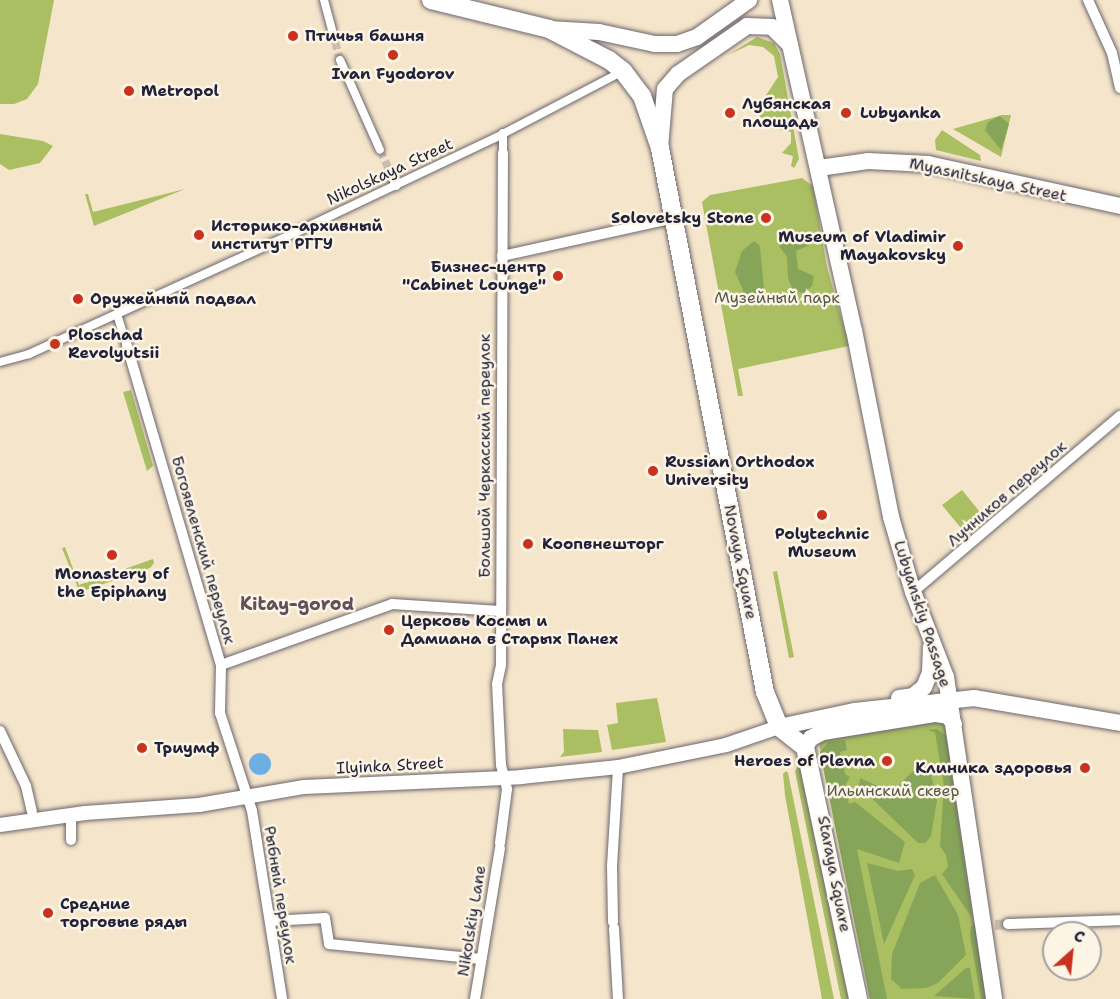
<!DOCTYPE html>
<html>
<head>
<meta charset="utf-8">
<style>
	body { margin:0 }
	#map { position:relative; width:1120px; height:999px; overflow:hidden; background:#f5e5cb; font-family:"Shantell Sans",sans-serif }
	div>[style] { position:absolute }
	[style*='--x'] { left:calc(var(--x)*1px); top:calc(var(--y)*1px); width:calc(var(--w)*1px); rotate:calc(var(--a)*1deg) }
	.green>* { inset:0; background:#aabe62 }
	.forest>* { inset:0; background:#87a558 }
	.water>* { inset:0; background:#6dafe2 }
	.round { border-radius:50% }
	.pedestrian-tunnel>* { height:8px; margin-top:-4px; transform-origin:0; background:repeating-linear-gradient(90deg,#cbbeae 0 8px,transparent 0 12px) }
	.minor-tunnel>* { height:10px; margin-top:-5px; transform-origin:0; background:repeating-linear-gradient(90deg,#cbbeae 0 10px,transparent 0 15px) }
	.roads { filter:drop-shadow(0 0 2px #6c666d) drop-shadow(0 0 2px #6c666d) }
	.pedestrian>* { height:8px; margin:-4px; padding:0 4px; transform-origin:4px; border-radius:4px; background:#fff }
	.minor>* { height:10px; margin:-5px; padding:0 5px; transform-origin:5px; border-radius:5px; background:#fff }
	.tertiary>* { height:14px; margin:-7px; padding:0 7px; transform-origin:7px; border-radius:7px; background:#fff }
	.secondary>* { height:16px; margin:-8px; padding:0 8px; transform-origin:8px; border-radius:8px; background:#fff }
	.primary>* { height:18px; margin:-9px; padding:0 9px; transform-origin:9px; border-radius:9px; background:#fff }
	.dots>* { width:16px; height:16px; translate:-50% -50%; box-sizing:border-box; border:3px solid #fcf5e5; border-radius:50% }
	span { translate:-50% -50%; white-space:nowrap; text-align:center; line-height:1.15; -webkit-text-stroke:5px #fcf5e5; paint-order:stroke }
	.poi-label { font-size:16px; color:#22223b; font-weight:700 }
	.left { translate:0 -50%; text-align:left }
	.right { translate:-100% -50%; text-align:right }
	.street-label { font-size:16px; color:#22223b }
	.park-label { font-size:16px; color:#525949 }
	.neighbourhood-label { font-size:18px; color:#604e5b; font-weight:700 }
	.north { position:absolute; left:1042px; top:921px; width:60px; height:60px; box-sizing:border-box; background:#fcf5e5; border:2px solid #a5a1a1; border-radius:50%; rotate:27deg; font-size:16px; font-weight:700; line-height:24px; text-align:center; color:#22223b }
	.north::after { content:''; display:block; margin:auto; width:21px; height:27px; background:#c8321e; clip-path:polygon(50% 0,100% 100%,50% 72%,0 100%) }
</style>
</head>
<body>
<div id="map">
	<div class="green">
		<div style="clip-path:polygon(0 0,54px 0,38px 84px,27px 99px,14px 104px,0 104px)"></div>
		<div style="clip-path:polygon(757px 37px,774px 43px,780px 54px,799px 159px,794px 168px,791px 166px,793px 156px,782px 153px,791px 143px,791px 132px,770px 128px,759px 115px,759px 106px,778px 77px,774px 56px,763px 47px,749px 45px,728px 55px)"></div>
		<div style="clip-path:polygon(1002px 115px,1011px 115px,1001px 157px,953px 129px)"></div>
		<div style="clip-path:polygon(942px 130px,980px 155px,981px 161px,936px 150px,935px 140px)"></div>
		<div style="clip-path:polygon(0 134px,43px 141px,53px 146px,40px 163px,9px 170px,0 164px)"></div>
		<div style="clip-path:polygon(802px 178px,813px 186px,827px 267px,849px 346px,738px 369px,743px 396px,738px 396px,702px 202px,710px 195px)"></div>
		<div style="clip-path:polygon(185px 189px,94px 226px,85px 194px,88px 194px,93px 212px)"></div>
		<div style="clip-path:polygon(131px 390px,153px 466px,147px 471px,123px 392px)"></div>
		<div style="clip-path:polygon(962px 490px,984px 517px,965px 533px,942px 505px)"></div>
		<div style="clip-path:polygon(65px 547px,79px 585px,153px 559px,154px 563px,150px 568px,83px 591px,78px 588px,62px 548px)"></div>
		<div style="clip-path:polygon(777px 571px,794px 657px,789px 658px,773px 572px)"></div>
		<div style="clip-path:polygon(657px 698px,666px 742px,612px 750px,607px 725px,618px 723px,616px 703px)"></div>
		<div style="clip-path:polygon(933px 718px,945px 723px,987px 999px,870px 999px,819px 744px,821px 740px)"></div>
		<div style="clip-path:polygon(563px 729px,598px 730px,602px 752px,560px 757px,564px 752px)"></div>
		<div style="clip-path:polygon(800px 763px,850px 999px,841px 999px,795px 771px)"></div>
		<div style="clip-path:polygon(786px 771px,788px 773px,834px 999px,822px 999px,785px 795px,783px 774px)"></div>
	</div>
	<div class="forest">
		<div style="clip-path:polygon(1000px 116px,1009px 124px,1001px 150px,985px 130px,988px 122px)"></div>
		<div style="clip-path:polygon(807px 234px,812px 244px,796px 251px,798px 269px,814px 276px,812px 286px,804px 293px,793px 291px,788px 278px,787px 257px,779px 246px,784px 240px,794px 243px)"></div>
		<div style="clip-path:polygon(754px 241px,760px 246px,764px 289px,747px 303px,738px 303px,743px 290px,735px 272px,742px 251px)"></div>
		<div style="clip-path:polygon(937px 729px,946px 736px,972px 918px,942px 874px,948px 867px,946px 855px,940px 846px,944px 785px,935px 732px,927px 730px)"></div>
		<div style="clip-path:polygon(845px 740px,847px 750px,840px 752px,845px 774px,850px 777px,845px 786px,849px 804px,855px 802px,905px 842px,899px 863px,857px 849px,887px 999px,870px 999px,820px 752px,828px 742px)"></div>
		<div style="clip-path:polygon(918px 766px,931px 775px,937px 800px,931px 836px,925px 843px,918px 843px,859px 786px,860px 778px,880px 787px,897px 787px)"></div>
		<div style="clip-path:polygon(867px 863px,898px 871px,912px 869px,915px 875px,884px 944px)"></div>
		<div style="clip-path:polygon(935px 875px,958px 915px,966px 955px,938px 983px,926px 988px,902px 989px,891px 979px,892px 954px,920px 883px)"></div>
		<div style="clip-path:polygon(976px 925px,987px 999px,981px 999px,970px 936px,971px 926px)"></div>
		<div style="clip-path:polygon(966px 968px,970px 968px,975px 999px,934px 996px)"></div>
	</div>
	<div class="water">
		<div class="round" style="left:249px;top:753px;width:22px;height:22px"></div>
	</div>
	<div class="pedestrian-tunnel">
		<div style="--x:332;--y:30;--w:31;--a:75"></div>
		<div style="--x:380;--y:150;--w:26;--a:65"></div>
	</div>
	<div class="minor-tunnel">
		<div style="--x:995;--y:925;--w:13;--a:-4"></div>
	</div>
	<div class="roads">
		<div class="pedestrian">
			<div style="--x:324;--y:0;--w:31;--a:75"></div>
			<div style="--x:340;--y:60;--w:98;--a:66"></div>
			<div style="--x:503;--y:153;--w:20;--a:-90"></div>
			<div style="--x:391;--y:174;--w:13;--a:67"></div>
			<div style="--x:117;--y:314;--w:34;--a:73"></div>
			<div style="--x:0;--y:362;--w:30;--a:-15"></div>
			<div style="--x:29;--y:354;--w:299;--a:-24.5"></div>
			<div style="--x:301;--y:230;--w:215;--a:-25.4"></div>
			<div style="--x:495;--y:138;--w:144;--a:-27.6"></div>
		</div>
		<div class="minor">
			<div style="--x:1088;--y:0;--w:58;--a:65.6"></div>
			<div style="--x:1112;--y:53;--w:36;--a:77"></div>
			<div style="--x:502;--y:256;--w:177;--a:-12.4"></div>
			<div style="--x:127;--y:346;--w:333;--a:73.6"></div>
			<div style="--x:221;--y:665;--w:48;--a:91.2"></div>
			<div style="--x:220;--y:713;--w:103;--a:71.9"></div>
			<div style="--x:252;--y:811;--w:190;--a:80.9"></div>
			<div style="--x:913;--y:592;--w:272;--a:-40.4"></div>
			<div style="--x:221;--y:665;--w:182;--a:-19.6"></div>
			<div style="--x:392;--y:604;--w:108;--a:3.7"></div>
			<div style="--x:0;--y:731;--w:61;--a:64.7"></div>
			<div style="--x:26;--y:786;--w:26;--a:77"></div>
			<div style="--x:71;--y:814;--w:26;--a:90"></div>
			<div style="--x:500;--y:843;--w:54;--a:-82.6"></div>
			<div style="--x:507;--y:789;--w:25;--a:-104"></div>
			<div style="--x:501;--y:765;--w:81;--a:-92.8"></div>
			<div style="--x:497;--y:684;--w:19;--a:-78"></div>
			<div style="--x:501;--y:665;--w:512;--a:-89.78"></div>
			<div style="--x:270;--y:921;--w:55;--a:-3.1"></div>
			<div style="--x:325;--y:918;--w:26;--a:81"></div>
			<div style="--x:329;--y:944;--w:153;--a:5.6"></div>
			<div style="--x:613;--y:922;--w:56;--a:-91"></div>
			<div style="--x:612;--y:866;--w:99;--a:-86.5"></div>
			<div style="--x:1008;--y:924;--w:112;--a:-2"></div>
			<div style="--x:614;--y:928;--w:71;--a:86.8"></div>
			<div style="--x:475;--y:999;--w:153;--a:-80.6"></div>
		</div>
		<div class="tertiary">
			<div style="--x:0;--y:825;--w:86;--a:-8"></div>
			<div style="--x:85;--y:813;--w:114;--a:-4"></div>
			<div style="--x:199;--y:805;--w:107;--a:-9.7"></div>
			<div style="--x:304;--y:787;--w:217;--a:-2.6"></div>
			<div style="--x:521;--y:777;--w:98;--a:-5.9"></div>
			<div style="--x:618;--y:767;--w:110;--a:-11.5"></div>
			<div style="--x:726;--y:745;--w:56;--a:-18.8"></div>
		</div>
		<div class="secondary">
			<div style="--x:780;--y:0;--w:338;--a:77.4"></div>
			<div style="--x:854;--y:330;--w:191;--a:78.8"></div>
			<div style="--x:891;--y:517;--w:78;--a:73.7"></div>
			<div style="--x:913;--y:592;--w:91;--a:68.8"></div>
			<div style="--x:946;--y:677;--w:326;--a:81.5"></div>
			<div style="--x:549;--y:29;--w:50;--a:3.4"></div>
			<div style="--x:599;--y:32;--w:57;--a:12.1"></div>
			<div style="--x:655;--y:44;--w:22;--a:0"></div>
			<div style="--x:677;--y:44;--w:21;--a:-19"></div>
			<div style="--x:697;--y:37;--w:64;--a:-35.4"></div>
			<div style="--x:660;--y:148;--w:59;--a:-85.2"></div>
			<div style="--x:665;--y:89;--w:20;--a:-49"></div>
			<div style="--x:678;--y:74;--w:84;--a:-34.8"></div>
			<div style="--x:747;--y:26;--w:25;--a:2"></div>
			<div style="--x:772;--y:27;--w:25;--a:45"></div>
			<div style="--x:819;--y:168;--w:49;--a:-8.1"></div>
			<div style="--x:868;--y:161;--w:60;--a:2.9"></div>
			<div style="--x:928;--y:164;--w:197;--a:12.3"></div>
			<div style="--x:899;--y:698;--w:14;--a:-8"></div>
			<div style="--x:913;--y:696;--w:14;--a:-39"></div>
			<div style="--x:924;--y:687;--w:15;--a:-67"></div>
			<div style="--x:930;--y:673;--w:26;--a:-88"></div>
			<div style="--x:779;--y:727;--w:78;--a:-11.9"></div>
			<div style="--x:855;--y:711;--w:120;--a:-6.2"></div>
			<div style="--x:974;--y:698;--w:148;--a:9.7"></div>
			<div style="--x:805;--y:747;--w:11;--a:-56"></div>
			<div style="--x:811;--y:738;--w:13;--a:-27"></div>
			<div style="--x:823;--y:732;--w:114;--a:-9.1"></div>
			<div style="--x:936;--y:714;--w:12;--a:9"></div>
			<div style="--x:948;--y:716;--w:10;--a:53"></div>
		</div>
		<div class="primary">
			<div style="--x:431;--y:0;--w:122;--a:13.8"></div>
			<div style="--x:549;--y:29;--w:68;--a:27.3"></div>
			<div style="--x:609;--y:60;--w:18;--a:38"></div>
			<div style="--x:623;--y:71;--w:31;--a:53"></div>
			<div style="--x:642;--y:96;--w:55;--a:70.9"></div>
			<div style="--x:660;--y:148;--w:554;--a:79.08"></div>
			<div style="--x:765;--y:692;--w:38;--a:68"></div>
			<div style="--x:779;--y:727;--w:33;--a:38"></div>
			<div style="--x:805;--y:747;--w:258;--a:78.1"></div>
		</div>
	</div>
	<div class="dots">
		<div style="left:293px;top:36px;background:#c8321e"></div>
		<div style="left:393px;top:55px;background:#c8321e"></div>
		<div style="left:129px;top:91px;background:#c8321e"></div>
		<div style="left:730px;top:113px;background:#c8321e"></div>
		<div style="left:846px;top:113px;background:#c8321e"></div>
		<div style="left:766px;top:218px;background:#c8321e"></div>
		<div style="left:199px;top:235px;background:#c8321e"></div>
		<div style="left:958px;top:246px;background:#c8321e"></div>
		<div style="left:558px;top:276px;background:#c8321e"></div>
		<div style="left:78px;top:299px;background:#c8321e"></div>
		<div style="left:55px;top:344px;background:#c8321e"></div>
		<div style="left:653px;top:471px;background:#c8321e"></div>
		<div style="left:822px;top:515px;background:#c8321e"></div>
		<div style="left:528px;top:544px;background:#c8321e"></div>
		<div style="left:112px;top:555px;background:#c8321e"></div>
		<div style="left:389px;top:630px;background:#c8321e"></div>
		<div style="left:142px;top:748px;background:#c8321e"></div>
		<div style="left:887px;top:761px;background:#c8321e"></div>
		<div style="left:1085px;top:768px;background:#c8321e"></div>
		<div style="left:48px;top:913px;background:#c8321e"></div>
	</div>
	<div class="poi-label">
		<span class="left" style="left:305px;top:36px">Птичья башня</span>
		<span style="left:393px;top:74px">Ivan Fyodorov</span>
		<span class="left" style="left:141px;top:91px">Metropol</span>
		<span class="left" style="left:742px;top:113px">Лубянская<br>площадь</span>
		<span class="left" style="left:860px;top:113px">Lubyanka</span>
		<span class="right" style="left:754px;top:218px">Solovetsky Stone</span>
		<span class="left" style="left:211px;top:235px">Историко-архивный<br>институт РГГУ</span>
		<span class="right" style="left:946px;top:246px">Museum of Vladimir<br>Mayakovsky</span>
		<span class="right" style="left:546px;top:276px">Бизнес-центр<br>"Cabinet Lounge"</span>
		<span class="left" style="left:90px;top:299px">Оружейный подвал</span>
		<span class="left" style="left:68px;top:344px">Ploschad<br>Revolyutsii</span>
		<span class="left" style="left:665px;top:471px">Russian Orthodox<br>University</span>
		<span style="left:822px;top:543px">Polytechnic<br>Museum</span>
		<span class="left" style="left:542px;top:544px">Коопвнешторг</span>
		<span style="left:112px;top:583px">Monastery of<br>the Epiphany</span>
		<span class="left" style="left:401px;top:630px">Церковь Космы и<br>Дамиана в Старых Панех</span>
		<span class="left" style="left:154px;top:748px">Триумф</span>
		<span class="right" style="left:875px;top:761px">Heroes of Plevna</span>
		<span class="right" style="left:1072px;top:768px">Клиника здоровья</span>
		<span class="left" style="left:60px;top:913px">Средние<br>торговые ряды</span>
	</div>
	<div class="street-label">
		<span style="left:390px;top:172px;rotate:-25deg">Nikolskaya Street</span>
		<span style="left:988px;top:180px;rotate:12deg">Myasnitskaya Street</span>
		<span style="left:485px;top:456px;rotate:-90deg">Большой Черкасский переулок</span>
		<span style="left:1007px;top:494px;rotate:-41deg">Лучников переулок</span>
		<span style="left:203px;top:550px;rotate:74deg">Богоявленский переулок</span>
		<span style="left:740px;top:562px;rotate:79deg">Novaya Square</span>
		<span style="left:922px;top:614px;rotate:72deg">Lubyanskiy Passage</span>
		<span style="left:390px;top:766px;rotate:-3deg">Ilyinka Street</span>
		<span style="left:834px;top:874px;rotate:79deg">Staraya Square</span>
		<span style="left:280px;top:895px;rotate:81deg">Рыбный переулок</span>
		<span style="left:472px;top:921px;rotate:-81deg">Nikolskiy Lane</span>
	</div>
	<div class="park-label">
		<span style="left:777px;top:298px">Музейный парк</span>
		<span style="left:893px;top:791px">Ильинский сквер</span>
	</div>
	<div class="neighbourhood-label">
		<span style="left:297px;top:604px">Kitay-gorod</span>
	</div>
	<div class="north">С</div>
</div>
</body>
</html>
